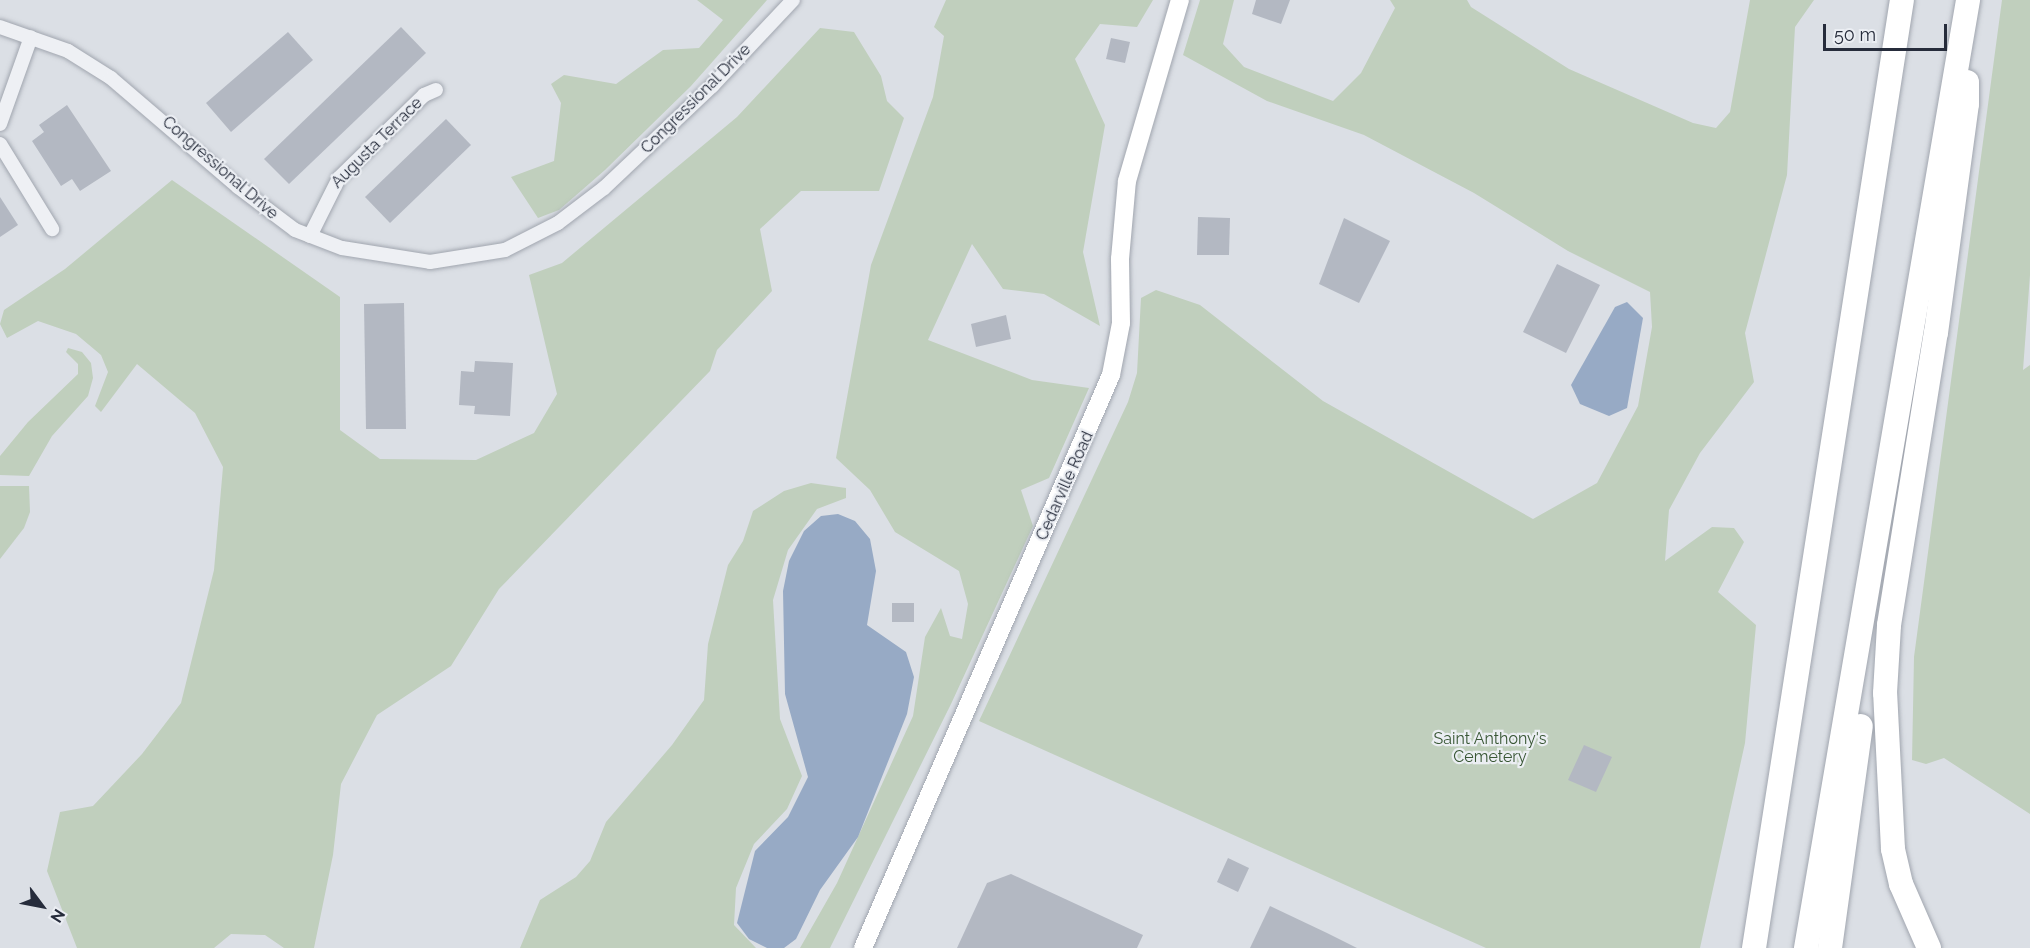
<!DOCTYPE html>
<html>
<head>
<meta charset="utf-8">
<style>
	body { margin:0 }
	#map { position:relative; width:2030px; height:948px; overflow:hidden; background:#dbdfe5; font-family:Raleway,sans-serif }
	div>[style] { position:absolute }
	[style*='--x'] { left:calc(var(--x)*1px); top:calc(var(--y)*1px); width:calc(var(--w)*1px); rotate:calc(var(--a)*1deg) }
	.green>* { inset:0; background:#c0cfbd }
	.water>* { inset:0; background:#97aac5 }
	.building>* { inset:0; background:#b3b8c2 }
	.roads { filter:drop-shadow(0 0 2px #a1a6af) drop-shadow(0 0 2px #a1a6af) }
	.minor>* { height:14px; margin:-7px; padding:0 7px; transform-origin:7px; border-radius:7px; background:#eef0f4 }
	.secondary>* { height:18px; margin:-9px; padding:0 9px; transform-origin:9px; border-radius:9px; background:#fff }
	.motorway>* { height:24px; margin:-12px; padding:0 12px; transform-origin:12px; border-radius:12px; background:#fff }
	span { translate:-50% -50%; white-space:nowrap; text-align:center; line-height:1.15; -webkit-text-stroke:4.5px #ebeef3; paint-order:stroke }
	.street-label { font-size:16px; color:#262c3b }
	.park-label { font-size:16px; color:#385634 }
	.north { position:absolute; left:12px; top:876px; width:60px; height:60px; -webkit-text-stroke:4px #ebeef3; paint-order:stroke; rotate:122deg; font-size:16px; font-weight:700; line-height:24px; text-align:center; color:#262c3b }
	.north::after { content:''; display:block; margin:auto; width:21px; height:27px; background:#262c3b; clip-path:polygon(50% 0,100% 100%,50% 72%,0 100%) }
	.scale { position:absolute; left:1823px; top:24px; width:124px; height:27px; box-sizing:border-box; border:3px solid #262c3b; border-top:0; padding-left:8px; font-size:18px; line-height:21px; white-space:nowrap; color:#262c3b; -webkit-text-stroke:4px #ebeef3; paint-order:stroke }
</style>
</head>
<body>
<div id="map">
	<div class="green">
		<div style="clip-path:polygon(697px 0,767px 0,691px 86px,605px 170px,559px 210px,538px 218px,511px 177px,554px 161px,561px 103px,551px 84px,564px 75px,616px 84px,663px 50px,699px 48px,723px 20px)"></div>
		<div style="clip-path:polygon(946px 0,1153px 0,1137px 27px,1100px 24px,1075px 59px,1105px 125px,1083px 252px,1100px 326px,1044px 294px,1003px 289px,972px 244px,928px 340px,1032px 380px,1089px 388px,1049px 478px,1021px 490px,1033px 526px,951px 704px,830px 948px,800px 948px,837px 883px,913px 716px,925px 637px,941px 608px,950px 636px,962px 639px,968px 604px,959px 571px,895px 532px,870px 490px,836px 458px,871px 265px,933px 97px,944px 36px,934px 27px)"></div>
		<div style="clip-path:polygon(1200px 0,1234px 0,1223px 44px,1244px 67px,1333px 101px,1361px 73px,1395px 8px,1390px 0,1467px 0,1471px 7px,1569px 69px,1693px 123px,1716px 128px,1730px 112px,1750px 0,1814px 0,1795px 27px,1787px 175px,1745px 333px,1754px 382px,1700px 453px,1669px 510px,1665px 561px,1712px 527px,1734px 528px,1744px 542px,1718px 592px,1756px 625px,1745px 743px,1700px 948px,1486px 948px,979px 721px,1128px 402px,1137px 373px,1141px 298px,1156px 290px,1200px 305px,1323px 401px,1533px 519px,1597px 483px,1638px 406px,1652px 327px,1650px 292px,1568px 251px,1474px 193px,1364px 135px,1267px 101px,1183px 55px)"></div>
		<div style="clip-path:polygon(2002px 0,2030px 0,2030px 275px,2023px 370px,2030px 365px,2030px 814px,1944px 758px,1926px 764px,1912px 760px,1914px 657px)"></div>
		<div style="clip-path:polygon(820px 28px,854px 32px,881px 76px,887px 101px,904px 118px,879px 191px,801px 191px,760px 229px,772px 291px,717px 350px,710px 371px,499px 589px,451px 666px,377px 715px,341px 784px,333px 855px,314px 948px,284px 948px,265px 935px,231px 934px,214px 948px,77px 948px,47px 871px,60px 812px,93px 806px,142px 754px,181px 703px,214px 570px,223px 467px,195px 413px,137px 364px,101px 412px,95px 406px,108px 372px,101px 355px,76px 334px,38px 321px,7px 338px,0 324px,4px 310px,65px 269px,172px 180px,340px 297px,340px 430px,380px 459px,476px 460px,534px 433px,557px 394px,529px 275px,562px 263px,737px 117px)"></div>
		<div style="clip-path:polygon(68px 348px,82px 352px,91px 363px,93px 378px,88px 396px,52px 436px,29px 476px,0 475px,0 456px,28px 422px,78px 374px,78px 364px,66px 352px)"></div>
		<div style="clip-path:polygon(811px 483px,846px 488px,846px 498px,817px 509px,788px 550px,773px 600px,780px 719px,802px 776px,787px 809px,754px 844px,736px 888px,734px 925px,756px 948px,520px 948px,540px 900px,576px 877px,590px 861px,606px 822px,672px 745px,704px 700px,708px 644px,728px 565px,743px 541px,753px 511px,784px 491px)"></div>
		<div style="clip-path:polygon(0 486px,29px 486px,30px 512px,24px 528px,0 559px)"></div>
	</div>
	<div class="water">
		<div style="clip-path:polygon(1627px 302px,1643px 318px,1627px 408px,1609px 416px,1580px 404px,1571px 385px,1615px 307px)"></div>
		<div style="clip-path:polygon(838px 514px,855px 521px,870px 539px,876px 571px,867px 625px,906px 652px,914px 677px,907px 714px,858px 837px,820px 890px,796px 939px,784px 948px,767px 948px,749px 939px,737px 923px,755px 851px,788px 817px,808px 777px,785px 694px,783px 591px,789px 561px,804px 531px,821px 516px)"></div>
	</div>
	<div class="building">
		<div style="clip-path:polygon(1256px 0,1290px 0,1281px 24px,1252px 14px)"></div>
		<div style="clip-path:polygon(401px 27px,426px 53px,289px 184px,264px 159px)"></div>
		<div style="clip-path:polygon(288px 32px,313px 60px,231px 132px,206px 103px)"></div>
		<div style="clip-path:polygon(1111px 38px,1130px 42px,1125px 63px,1106px 59px)"></div>
		<div style="clip-path:polygon(67px 105px,111px 171px,80px 191px,72px 179px,61px 186px,32px 141px,44px 132px,39px 125px)"></div>
		<div style="clip-path:polygon(446px 119px,471px 145px,390px 223px,365px 197px)"></div>
		<div style="clip-path:polygon(0 197px,18px 225px,0 237px)"></div>
		<div style="clip-path:polygon(1198px 217px,1230px 218px,1229px 255px,1197px 255px)"></div>
		<div style="clip-path:polygon(1344px 218px,1390px 241px,1359px 303px,1319px 284px)"></div>
		<div style="clip-path:polygon(1557px 264px,1600px 285px,1566px 353px,1523px 332px)"></div>
		<div style="clip-path:polygon(404px 303px,406px 429px,366px 429px,364px 304px)"></div>
		<div style="clip-path:polygon(1006px 315px,1011px 339px,976px 347px,971px 324px)"></div>
		<div style="clip-path:polygon(475px 361px,513px 363px,510px 416px,474px 414px,475px 406px,459px 405px,461px 371px,474px 372px)"></div>
		<div style="clip-path:polygon(892px 603px,914px 603px,914px 622px,892px 622px)"></div>
		<div style="clip-path:polygon(1584px 745px,1612px 757px,1596px 792px,1568px 780px)"></div>
		<div style="clip-path:polygon(1228px 858px,1249px 868px,1238px 892px,1217px 882px)"></div>
		<div style="clip-path:polygon(1011px 874px,1143px 935px,1137px 948px,957px 948px,987px 883px)"></div>
		<div style="clip-path:polygon(1270px 906px,1327px 933px,1357px 948px,1250px 948px)"></div>
	</div>
	<div class="roads">
		<div class="minor">
			<div style="--x:0;--y:27;--w:72;--a:19.4"></div>
			<div style="--x:68;--y:51;--w:51;--a:32.1"></div>
			<div style="--x:111;--y:78;--w:167;--a:40.6"></div>
			<div style="--x:238;--y:187;--w:71;--a:37"></div>
			<div style="--x:295;--y:230;--w:50;--a:21"></div>
			<div style="--x:342;--y:248;--w:89;--a:9"></div>
			<div style="--x:430;--y:262;--w:76;--a:-9.1"></div>
			<div style="--x:505;--y:250;--w:59;--a:-27"></div>
			<div style="--x:558;--y:223;--w:58;--a:-37.3"></div>
			<div style="--x:604;--y:188;--w:149;--a:-43.4"></div>
			<div style="--x:712;--y:86;--w:118;--a:-46.7"></div>
			<div style="--x:0;--y:124;--w:92;--a:-70.4"></div>
			<div style="--x:0;--y:144;--w:100;--a:58.5"></div>
			<div style="--x:310;--y:236;--w:65;--a:-63.4"></div>
			<div style="--x:339;--y:178;--w:119;--a:-44.3"></div>
			<div style="--x:424;--y:95;--w:13;--a:-23"></div>
		</div>
		<div class="secondary">
			<div style="--x:863;--y:948;--w:624;--a:-66.6"></div>
			<div style="--x:1111;--y:375;--w:53;--a:-79.1"></div>
			<div style="--x:1121;--y:323;--w:64;--a:-90.9"></div>
			<div style="--x:1120;--y:259;--w:78;--a:-84.9"></div>
			<div style="--x:1127;--y:181;--w:189;--a:-73.7"></div>
		</div>
		<div class="motorway">
			<div style="--x:1754;--y:948;--w:959;--a:-81.13"></div>
			<div style="--x:1806;--y:948;--w:962;--a:-80.3"></div>
			<div style="--x:1830;--y:948;--w:224;--a:-82.1"></div>
			<div style="--x:1929;--y:948;--w:70;--a:-113.6"></div>
			<div style="--x:1901;--y:884;--w:36;--a:-103"></div>
			<div style="--x:1893;--y:849;--w:156;--a:-92.9"></div>
			<div style="--x:1885;--y:693;--w:68;--a:-86.6"></div>
			<div style="--x:1889;--y:625;--w:296;--a:-80.9"></div>
			<div style="--x:1936;--y:333;--w:231;--a:-82.3"></div>
			<div style="--x:1967;--y:104;--w:22;--a:-90"></div>
		</div>
	</div>
	<div class="street-label">
		<span style="left:696px;top:99px;rotate:-45deg">Congressional Drive</span>
		<span style="left:377px;top:143px;rotate:-45deg">Augusta Terrace</span>
		<span style="left:220px;top:168px;rotate:41deg">Congressional Drive</span>
		<span style="left:1065px;top:486px;rotate:-66deg">Cedarville Road</span>
	</div>
	<div class="park-label">
		<span style="left:1490px;top:748px">Saint Anthony's<br>Cemetery</span>
	</div>
	<div class="north">N</div>
	<div class="scale">50 m</div>
</div>
</body>
</html>
